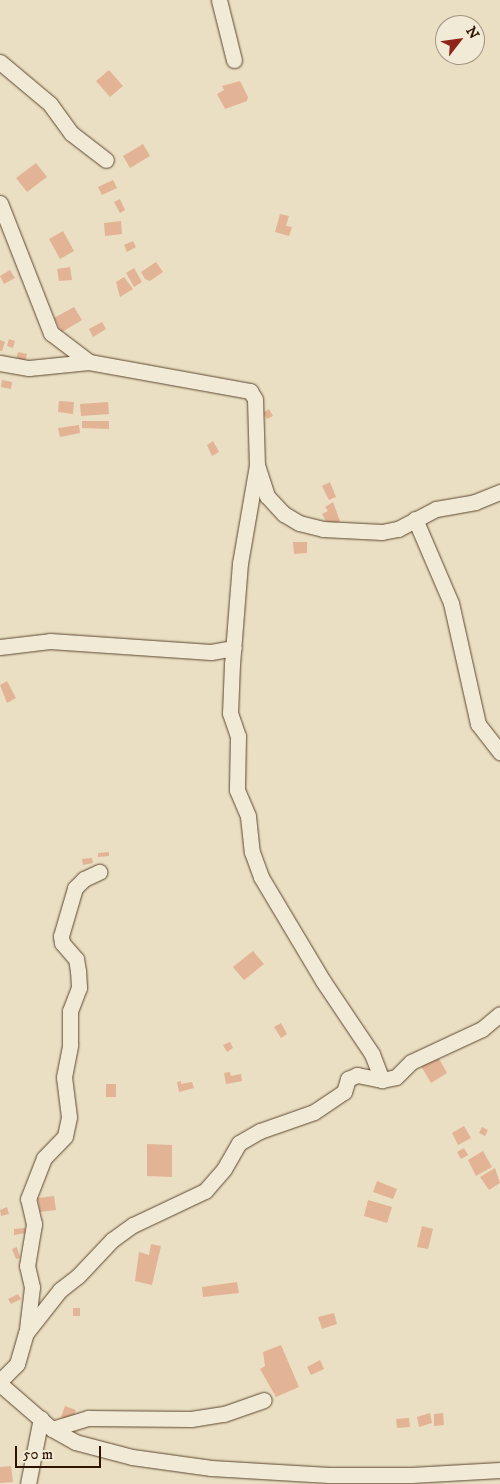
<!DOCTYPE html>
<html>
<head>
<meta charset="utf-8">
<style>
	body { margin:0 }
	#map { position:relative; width:500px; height:1484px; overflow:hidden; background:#eadfc2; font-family:"IM FELL DW Pica",serif }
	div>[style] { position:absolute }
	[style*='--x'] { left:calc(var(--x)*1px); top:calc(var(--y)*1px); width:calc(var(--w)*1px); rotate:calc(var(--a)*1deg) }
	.building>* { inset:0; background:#e3b395 }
	.roads { filter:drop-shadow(0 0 1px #5d4730) drop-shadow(0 0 1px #5d4730) }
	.minor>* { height:15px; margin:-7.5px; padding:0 7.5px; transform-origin:7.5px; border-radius:7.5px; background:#f1ead7 }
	span { translate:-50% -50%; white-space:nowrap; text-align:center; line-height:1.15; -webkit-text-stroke:4.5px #f1ead7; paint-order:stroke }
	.north { position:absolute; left:435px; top:15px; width:50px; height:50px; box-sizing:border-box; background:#f1ead7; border:1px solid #a39481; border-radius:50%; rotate:60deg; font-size:14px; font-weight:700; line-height:20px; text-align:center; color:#2e1400 }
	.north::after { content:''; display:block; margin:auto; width:18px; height:22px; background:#8f2418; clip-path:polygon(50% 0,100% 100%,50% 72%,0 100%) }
	.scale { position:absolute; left:15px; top:1446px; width:86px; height:22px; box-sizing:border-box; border:2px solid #2e1400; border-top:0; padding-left:6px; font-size:15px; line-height:18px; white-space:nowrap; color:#2e1400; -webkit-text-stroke:4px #f1ead7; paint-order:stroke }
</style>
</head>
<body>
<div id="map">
	<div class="building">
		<div style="clip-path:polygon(109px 70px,123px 86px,110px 97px,96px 81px)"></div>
		<div style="clip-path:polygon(240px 81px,248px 97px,247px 101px,225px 109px,217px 94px,224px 90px,222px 86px)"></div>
		<div style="clip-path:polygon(143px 144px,150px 156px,130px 168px,123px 156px)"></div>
		<div style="clip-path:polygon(36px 163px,47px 177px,27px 192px,16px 178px)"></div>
		<div style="clip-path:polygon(113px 180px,117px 188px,102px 195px,98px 187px)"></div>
		<div style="clip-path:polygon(120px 199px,125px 210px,120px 213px,114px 202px)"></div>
		<div style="clip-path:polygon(280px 214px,289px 216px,286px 226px,292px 227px,289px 236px,275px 232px)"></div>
		<div style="clip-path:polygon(121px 221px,122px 234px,105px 236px,104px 223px)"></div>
		<div style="clip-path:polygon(63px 231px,74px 251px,60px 259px,49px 239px)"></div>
		<div style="clip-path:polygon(133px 241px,136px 247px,127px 252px,124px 245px)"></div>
		<div style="clip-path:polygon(156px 262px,163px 272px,150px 281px,145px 279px,141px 272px)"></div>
		<div style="clip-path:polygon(70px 267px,72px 280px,59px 281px,57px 269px)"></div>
		<div style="clip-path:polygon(134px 268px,142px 282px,134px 287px,126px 273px)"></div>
		<div style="clip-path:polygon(10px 270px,15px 278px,4px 284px,0 276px)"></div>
		<div style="clip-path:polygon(124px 277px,133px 289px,120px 297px,116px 282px)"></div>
		<div style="clip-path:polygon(74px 307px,82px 320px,62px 332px,54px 318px)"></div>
		<div style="clip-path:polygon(102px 322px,106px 329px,93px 337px,89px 329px)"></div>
		<div style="clip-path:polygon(9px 339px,15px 341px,13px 348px,7px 346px)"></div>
		<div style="clip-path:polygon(0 340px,5px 342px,2px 351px,0 351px)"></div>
		<div style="clip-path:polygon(18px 352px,27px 354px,25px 362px,16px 360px)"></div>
		<div style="clip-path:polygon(2px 380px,12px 382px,11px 389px,1px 387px)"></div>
		<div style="clip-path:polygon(59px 401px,74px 402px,73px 414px,58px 412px)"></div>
		<div style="clip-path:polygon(108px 402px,109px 414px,81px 416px,80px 404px)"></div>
		<div style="clip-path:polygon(269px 409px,273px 416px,267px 419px,263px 413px)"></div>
		<div style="clip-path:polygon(82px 421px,109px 421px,109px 429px,82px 428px)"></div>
		<div style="clip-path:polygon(79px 425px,80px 433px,60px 437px,58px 428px)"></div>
		<div style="clip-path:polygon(213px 441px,219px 452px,212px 456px,207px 445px)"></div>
		<div style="clip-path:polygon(330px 482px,336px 497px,329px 500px,322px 486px)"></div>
		<div style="clip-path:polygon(333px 502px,340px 521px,329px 527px,322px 514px,328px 511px,325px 507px)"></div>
		<div style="clip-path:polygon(293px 542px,307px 542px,307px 553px,294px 554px)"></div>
		<div style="clip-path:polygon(7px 681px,16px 698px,7px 703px,0 685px)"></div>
		<div style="clip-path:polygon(109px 852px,109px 856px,98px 857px,98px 853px)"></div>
		<div style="clip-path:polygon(92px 858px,93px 863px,83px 865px,82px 859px)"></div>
		<div style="clip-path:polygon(253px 951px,264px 964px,244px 980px,233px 967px)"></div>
		<div style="clip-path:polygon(281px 1023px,287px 1034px,281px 1038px,274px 1027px)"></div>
		<div style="clip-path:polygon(230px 1042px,233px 1048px,227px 1052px,223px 1045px)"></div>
		<div style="clip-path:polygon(438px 1057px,447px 1073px,431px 1083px,421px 1066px)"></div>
		<div style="clip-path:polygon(230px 1072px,231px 1076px,241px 1074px,242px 1081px,226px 1084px,224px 1073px)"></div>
		<div style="clip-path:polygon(181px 1081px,181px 1084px,192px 1082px,194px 1088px,179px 1092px,177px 1082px)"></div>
		<div style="clip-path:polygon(106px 1084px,116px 1084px,116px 1097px,106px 1097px)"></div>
		<div style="clip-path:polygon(464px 1126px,471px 1138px,458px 1145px,452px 1133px)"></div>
		<div style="clip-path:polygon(482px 1127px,488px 1130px,485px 1136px,479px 1133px)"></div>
		<div style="clip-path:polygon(147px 1144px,172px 1145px,172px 1177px,147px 1176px)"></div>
		<div style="clip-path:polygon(464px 1148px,468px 1155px,461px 1159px,457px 1152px)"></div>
		<div style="clip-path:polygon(483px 1151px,492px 1167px,476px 1176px,468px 1160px)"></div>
		<div style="clip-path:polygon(495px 1168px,500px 1183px,489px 1190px,480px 1177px)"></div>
		<div style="clip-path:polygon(377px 1181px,397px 1189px,393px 1199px,373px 1192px)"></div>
		<div style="clip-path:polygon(54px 1196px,56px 1210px,40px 1212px,38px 1198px)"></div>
		<div style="clip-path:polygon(368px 1200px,392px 1207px,387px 1223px,364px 1216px)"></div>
		<div style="clip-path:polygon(7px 1207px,9px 1214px,1px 1216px,0 1210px)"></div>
		<div style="clip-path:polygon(422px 1226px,433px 1229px,428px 1249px,417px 1247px)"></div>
		<div style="clip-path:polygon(25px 1228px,26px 1233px,14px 1235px,14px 1229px)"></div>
		<div style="clip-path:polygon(151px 1244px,161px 1246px,152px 1285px,135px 1281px,139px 1252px,149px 1255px)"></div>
		<div style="clip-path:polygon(17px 1247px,20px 1258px,16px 1259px,12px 1249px)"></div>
		<div style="clip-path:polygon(237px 1282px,239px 1293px,203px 1297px,202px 1287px)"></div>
		<div style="clip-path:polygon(18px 1294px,21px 1299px,11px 1304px,8px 1299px)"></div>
		<div style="clip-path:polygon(73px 1308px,80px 1308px,80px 1316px,73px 1316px)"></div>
		<div style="clip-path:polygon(334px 1313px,337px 1324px,322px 1329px,318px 1317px)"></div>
		<div style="clip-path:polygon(281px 1345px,299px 1387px,276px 1397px,260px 1369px,265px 1366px,263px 1352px)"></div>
		<div style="clip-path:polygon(320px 1360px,324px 1369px,311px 1375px,307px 1367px)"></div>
		<div style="clip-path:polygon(65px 1406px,76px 1410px,72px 1421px,61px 1417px)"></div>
		<div style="clip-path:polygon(430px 1413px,432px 1423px,419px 1427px,417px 1417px)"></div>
		<div style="clip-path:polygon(443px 1413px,444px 1425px,434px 1426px,434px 1414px)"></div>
		<div style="clip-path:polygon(409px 1418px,410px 1427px,397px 1428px,396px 1419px)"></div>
		<div style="clip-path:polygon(11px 1466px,13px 1482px,0 1483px,0 1467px)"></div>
	</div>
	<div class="roads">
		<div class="minor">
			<div style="--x:219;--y:0;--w:62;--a:76"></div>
			<div style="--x:0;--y:62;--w:65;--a:40"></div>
			<div style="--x:50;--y:104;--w:36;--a:54"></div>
			<div style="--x:71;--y:133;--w:44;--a:37.6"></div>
			<div style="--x:0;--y:203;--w:140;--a:68.6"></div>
			<div style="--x:51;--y:333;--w:48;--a:37.3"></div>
			<div style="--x:0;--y:363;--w:29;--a:10"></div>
			<div style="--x:29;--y:368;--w:60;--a:-5.7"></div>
			<div style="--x:89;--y:362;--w:164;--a:10.2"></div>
			<div style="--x:250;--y:391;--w:9;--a:58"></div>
			<div style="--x:255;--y:399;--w:66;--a:88.3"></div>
			<div style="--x:257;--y:465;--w:33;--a:72"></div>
			<div style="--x:267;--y:496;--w:25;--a:47"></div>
			<div style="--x:284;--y:514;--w:17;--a:31"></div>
			<div style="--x:299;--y:523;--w:25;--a:14"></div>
			<div style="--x:323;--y:529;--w:59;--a:2.9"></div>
			<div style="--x:382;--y:532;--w:16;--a:-11"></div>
			<div style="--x:398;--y:529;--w:43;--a:-27.8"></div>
			<div style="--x:436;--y:509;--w:40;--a:-10"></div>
			<div style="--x:475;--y:502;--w:27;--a:-22"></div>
			<div style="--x:257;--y:465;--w:99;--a:99.8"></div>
			<div style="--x:240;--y:563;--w:101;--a:94.5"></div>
			<div style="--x:232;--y:664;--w:49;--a:92.3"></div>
			<div style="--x:230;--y:713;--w:24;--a:71"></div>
			<div style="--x:238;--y:736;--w:54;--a:91.1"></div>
			<div style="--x:237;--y:790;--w:28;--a:67"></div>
			<div style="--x:248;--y:816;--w:36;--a:84"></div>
			<div style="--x:252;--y:852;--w:27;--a:70"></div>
			<div style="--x:261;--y:877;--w:121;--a:59.2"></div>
			<div style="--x:323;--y:981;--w:88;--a:56.1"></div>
			<div style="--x:372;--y:1054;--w:28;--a:69"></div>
			<div style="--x:415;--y:519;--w:91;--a:66.8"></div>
			<div style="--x:451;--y:603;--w:124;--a:77.4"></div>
			<div style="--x:478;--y:724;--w:36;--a:52"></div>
			<div style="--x:0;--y:647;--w:50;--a:-6.8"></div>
			<div style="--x:50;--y:641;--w:161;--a:3.9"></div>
			<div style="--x:211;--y:652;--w:23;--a:-10"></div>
			<div style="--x:27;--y:1329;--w:42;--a:-83.2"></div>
			<div style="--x:32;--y:1287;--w:22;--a:-103"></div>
			<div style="--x:27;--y:1266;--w:43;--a:-80.5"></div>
			<div style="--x:34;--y:1224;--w:26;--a:-103"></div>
			<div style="--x:28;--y:1199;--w:44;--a:-68.7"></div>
			<div style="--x:44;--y:1158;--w:30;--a:-46"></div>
			<div style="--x:65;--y:1136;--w:19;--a:-78"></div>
			<div style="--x:69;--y:1117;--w:40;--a:-97.1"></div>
			<div style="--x:64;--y:1077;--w:33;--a:-79"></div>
			<div style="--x:70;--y:1045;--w:34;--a:-90"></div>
			<div style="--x:70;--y:1011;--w:25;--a:-69"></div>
			<div style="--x:79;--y:988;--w:17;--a:-93"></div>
			<div style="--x:78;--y:971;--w:12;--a:-99"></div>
			<div style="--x:76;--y:959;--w:21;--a:-131"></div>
			<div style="--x:62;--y:943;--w:7;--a:-98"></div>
			<div style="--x:61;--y:936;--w:50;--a:-73.7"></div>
			<div style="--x:75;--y:888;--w:13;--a:-45"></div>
			<div style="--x:84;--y:879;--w:17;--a:-25"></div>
			<div style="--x:0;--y:1381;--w:24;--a:-45"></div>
			<div style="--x:17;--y:1364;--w:32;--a:-74"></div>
			<div style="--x:26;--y:1333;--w:55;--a:-51.7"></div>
			<div style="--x:60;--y:1290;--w:23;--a:-38"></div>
			<div style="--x:78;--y:1276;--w:50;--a:-46.6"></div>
			<div style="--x:112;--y:1240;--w:26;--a:-36"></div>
			<div style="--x:133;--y:1225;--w:80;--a:-25.3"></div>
			<div style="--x:205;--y:1191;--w:29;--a:-49"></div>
			<div style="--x:224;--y:1169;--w:30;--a:-60"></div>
			<div style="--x:239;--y:1143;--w:24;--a:-30"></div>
			<div style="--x:260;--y:1131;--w:57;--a:-19.4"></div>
			<div style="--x:314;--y:1112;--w:36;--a:-34"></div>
			<div style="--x:344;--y:1092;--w:14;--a:-73"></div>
			<div style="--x:348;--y:1079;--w:10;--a:-24"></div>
			<div style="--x:357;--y:1075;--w:25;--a:11"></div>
			<div style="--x:382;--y:1080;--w:14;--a:-12"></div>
			<div style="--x:396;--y:1077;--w:21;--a:-45"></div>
			<div style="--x:411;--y:1062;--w:78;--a:-24.9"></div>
			<div style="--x:482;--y:1029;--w:23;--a:-40"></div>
			<div style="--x:0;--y:1384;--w:69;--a:40.9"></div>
			<div style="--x:52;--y:1429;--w:26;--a:29"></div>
			<div style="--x:75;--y:1442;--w:59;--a:14.7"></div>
			<div style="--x:132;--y:1457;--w:80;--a:7.9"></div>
			<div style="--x:211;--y:1468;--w:118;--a:3.4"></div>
			<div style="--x:329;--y:1475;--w:82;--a:0"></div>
			<div style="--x:411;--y:1475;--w:89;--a:-3.2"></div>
			<div style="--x:52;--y:1429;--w:38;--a:-17"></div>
			<div style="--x:88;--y:1418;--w:103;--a:0.6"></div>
			<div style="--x:191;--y:1419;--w:33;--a:-9"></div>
			<div style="--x:224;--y:1414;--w:42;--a:-19.3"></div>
			<div style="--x:28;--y:1484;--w:67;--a:-78.9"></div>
		</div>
	</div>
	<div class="north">N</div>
	<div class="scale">50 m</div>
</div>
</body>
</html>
